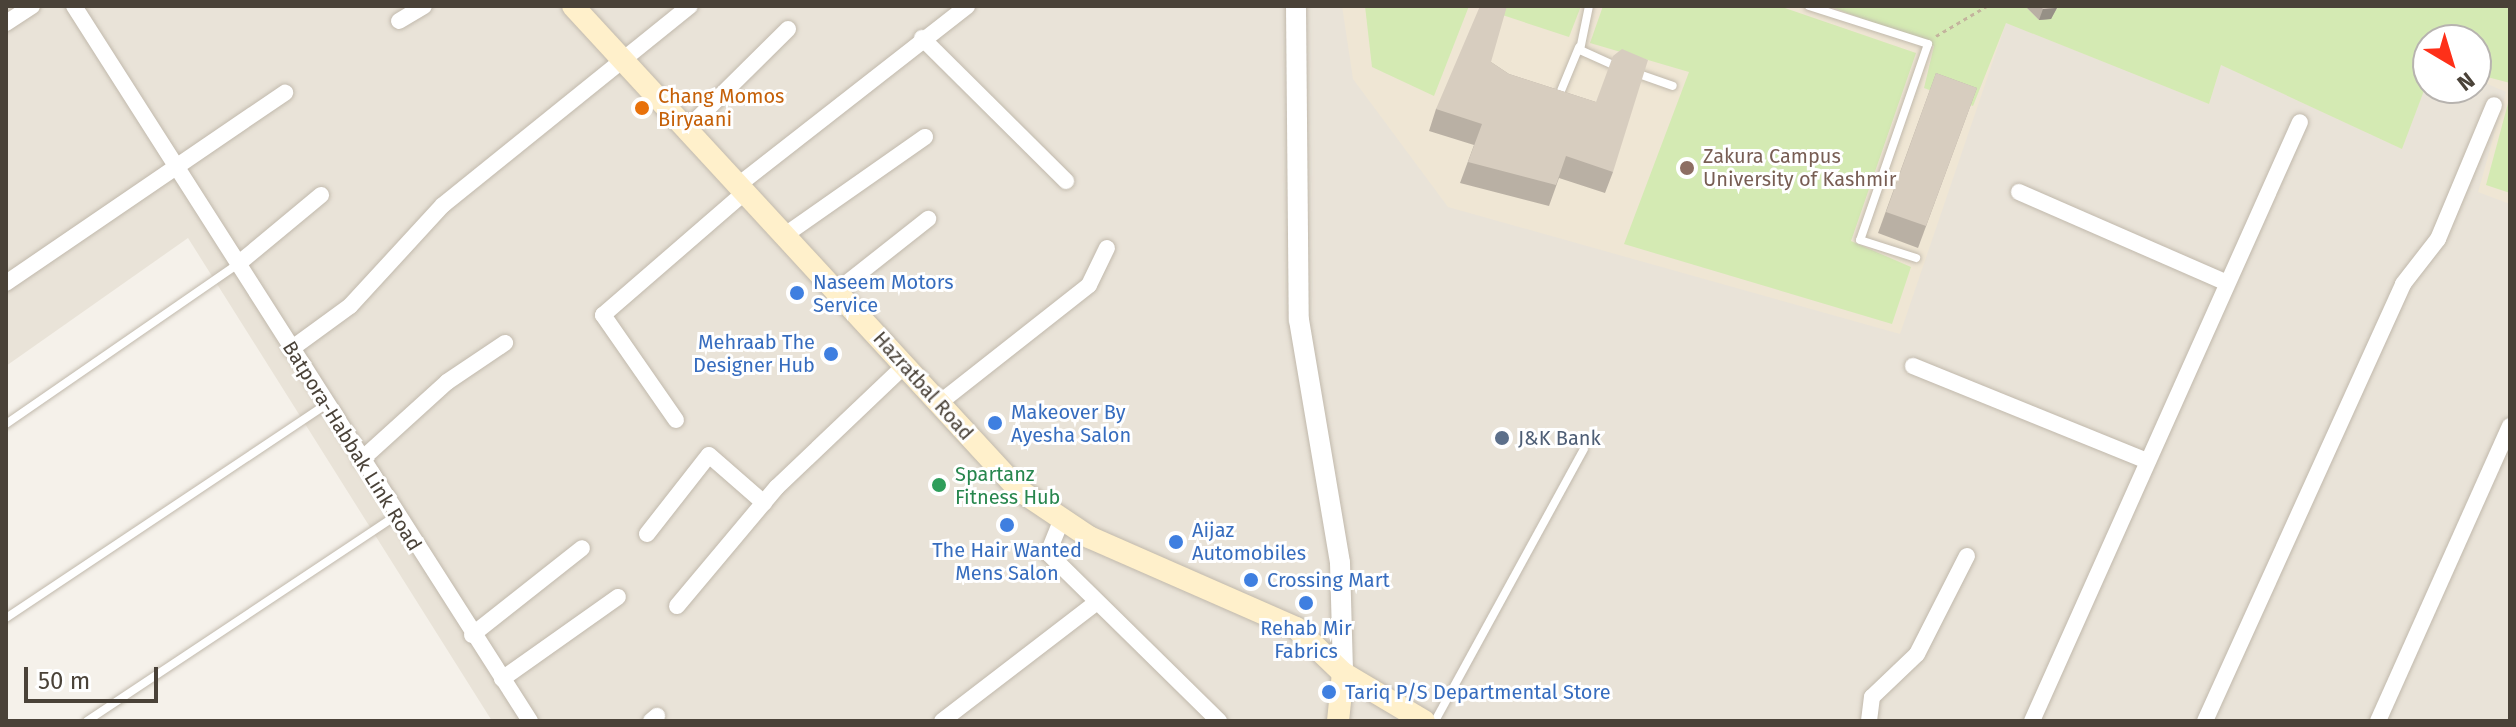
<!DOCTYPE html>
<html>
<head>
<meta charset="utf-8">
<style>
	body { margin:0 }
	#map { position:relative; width:2516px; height:727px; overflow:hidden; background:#f5f1ea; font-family:"Fira Sans",sans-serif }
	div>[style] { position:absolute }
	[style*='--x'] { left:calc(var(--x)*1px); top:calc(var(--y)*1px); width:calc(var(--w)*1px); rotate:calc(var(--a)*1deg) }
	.residential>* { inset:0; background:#e9e3d8 }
	.education>* { inset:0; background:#efe6d4 }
	.green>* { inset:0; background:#d4eab3 }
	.path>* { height:3px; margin-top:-1.5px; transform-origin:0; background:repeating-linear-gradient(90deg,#c3b49d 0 4px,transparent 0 8px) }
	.roads { filter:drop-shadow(0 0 2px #c1b9ac) drop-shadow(0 0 2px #c1b9ac) }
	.service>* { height:8px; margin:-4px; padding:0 4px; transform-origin:4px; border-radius:4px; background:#fff }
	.minor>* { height:16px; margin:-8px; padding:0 8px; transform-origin:8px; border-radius:8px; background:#fff }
	.tertiary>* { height:20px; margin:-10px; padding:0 10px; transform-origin:10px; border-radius:10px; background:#fff }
	.secondary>* { height:22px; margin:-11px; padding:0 11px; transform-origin:11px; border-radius:11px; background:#fff0cb }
	.wall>* { inset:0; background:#b9b0a4 }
	.shaded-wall>* { inset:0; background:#969086 }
	.building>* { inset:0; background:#d7cdbf }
	.dots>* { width:22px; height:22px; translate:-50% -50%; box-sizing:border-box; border:4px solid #fff; border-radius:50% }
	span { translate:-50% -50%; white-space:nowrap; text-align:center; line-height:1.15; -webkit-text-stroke:6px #fff; paint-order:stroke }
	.food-label { font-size:20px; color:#c56008 }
	.left { translate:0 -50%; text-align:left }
	.education-label { font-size:20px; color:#785e54 }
	.shop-label { font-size:20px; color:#366cbe }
	.right { translate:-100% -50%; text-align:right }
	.street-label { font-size:20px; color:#4a4238 }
	.service-label { font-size:20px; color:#4e5e75 }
	.leisure-label { font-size:20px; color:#27864d }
	.frame { position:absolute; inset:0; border:8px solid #4a4238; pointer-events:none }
	.north { position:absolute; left:2412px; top:24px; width:80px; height:80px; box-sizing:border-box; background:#fff; border:2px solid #b7b3af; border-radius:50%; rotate:142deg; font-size:22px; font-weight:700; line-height:32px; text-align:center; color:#4a4238 }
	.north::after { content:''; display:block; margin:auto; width:28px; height:36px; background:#fe3019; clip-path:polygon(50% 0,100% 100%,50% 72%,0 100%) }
	.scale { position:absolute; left:24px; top:667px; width:134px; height:36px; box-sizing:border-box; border:4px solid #4a4238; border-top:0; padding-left:10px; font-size:24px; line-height:28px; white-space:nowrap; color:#4a4238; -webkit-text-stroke:6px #fff; paint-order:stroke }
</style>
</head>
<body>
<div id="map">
	<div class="residential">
		<div style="clip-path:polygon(evenodd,6px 6px,2510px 6px,2510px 721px,492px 721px,188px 238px,6px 366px,6px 6px,2428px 40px,2476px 40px,2476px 88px,2428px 88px,2428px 40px)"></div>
	</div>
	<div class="education">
		<div style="clip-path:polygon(1342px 6px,2510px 6px,2510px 204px,2478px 192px,2506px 92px,2476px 79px,2476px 40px,2428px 40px,2428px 80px,2402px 149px,2221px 65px,2209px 104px,2006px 23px,1900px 334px,1448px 207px,1353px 79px)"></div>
	</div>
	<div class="green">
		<div style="clip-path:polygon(1365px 6px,1469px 6px,1434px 96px,1372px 67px)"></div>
		<div style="clip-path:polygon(1475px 6px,1581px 6px,1569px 37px)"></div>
		<div style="clip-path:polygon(1603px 6px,1779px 6px,1916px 53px,1851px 241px,1911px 267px,1892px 324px,1624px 244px,1689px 72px,1590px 43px)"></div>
		<div style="clip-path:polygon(1829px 6px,2025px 6px,2039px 20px,2061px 6px,2510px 6px,2510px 83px,2476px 74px,2476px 40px,2428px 40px,2428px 80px,2402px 149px,2221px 65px,2209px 104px,2006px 23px,1973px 106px,1924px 88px,1934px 46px)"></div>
		<div style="clip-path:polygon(2510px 96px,2510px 193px,2486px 185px)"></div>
	</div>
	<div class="path">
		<div style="--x:1936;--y:36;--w:59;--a:-30.5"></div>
	</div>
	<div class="roads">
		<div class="service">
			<div style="--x:1589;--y:6;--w:45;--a:101.6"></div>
			<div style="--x:1580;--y:50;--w:44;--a:24.2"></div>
			<div style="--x:1809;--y:6;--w:125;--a:17.7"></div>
			<div style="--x:1928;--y:44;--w:207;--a:109.1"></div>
			<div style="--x:1860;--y:240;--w:59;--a:17.8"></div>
			<div style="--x:1633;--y:72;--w:42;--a:19.3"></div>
			<div style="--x:1558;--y:98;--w:55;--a:-67.6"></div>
			<div style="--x:6;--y:424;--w:282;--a:-34.6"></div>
			<div style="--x:6;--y:618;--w:384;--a:-33.7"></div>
			<div style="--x:87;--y:721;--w:371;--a:-33.6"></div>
			<div style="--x:1435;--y:721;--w:310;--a:-61.3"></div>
		</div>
		<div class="minor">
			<div style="--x:74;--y:6;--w:848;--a:57.47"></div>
			<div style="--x:399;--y:21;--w:29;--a:-31"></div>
			<div style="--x:6;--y:23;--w:31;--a:-33"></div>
			<div style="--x:922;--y:38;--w:203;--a:44.8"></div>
			<div style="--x:685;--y:131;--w:145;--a:-44.7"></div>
			<div style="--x:737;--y:186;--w:292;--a:-38"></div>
			<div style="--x:2019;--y:192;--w:227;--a:23.6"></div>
			<div style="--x:785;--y:235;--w:171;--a:-35"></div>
			<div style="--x:238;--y:264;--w:108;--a:-39.7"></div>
			<div style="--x:6;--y:283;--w:338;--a:-34.3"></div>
			<div style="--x:838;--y:290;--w:115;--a:-38.3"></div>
			<div style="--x:291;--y:349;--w:73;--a:-36.1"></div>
			<div style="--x:350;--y:306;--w:137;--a:-47.4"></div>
			<div style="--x:443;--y:205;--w:317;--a:-38.9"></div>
			<div style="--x:1913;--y:366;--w:253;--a:22.1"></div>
			<div style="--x:938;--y:404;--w:192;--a:-38.2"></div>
			<div style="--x:1089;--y:285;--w:41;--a:-64.1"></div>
			<div style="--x:676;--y:420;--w:128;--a:-124.8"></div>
			<div style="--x:603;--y:315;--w:186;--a:-40.9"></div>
			<div style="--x:361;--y:460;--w:116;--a:-42.2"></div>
			<div style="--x:447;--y:382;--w:70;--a:-33.9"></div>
			<div style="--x:1061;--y:521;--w:35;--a:112"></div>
			<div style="--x:1048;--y:553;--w:240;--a:44.5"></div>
			<div style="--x:647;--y:534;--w:100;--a:-51.9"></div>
			<div style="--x:709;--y:455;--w:73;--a:41.1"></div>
			<div style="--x:677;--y:606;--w:155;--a:-50"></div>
			<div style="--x:777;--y:487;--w:177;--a:-43.6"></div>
			<div style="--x:472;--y:635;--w:140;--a:-38.3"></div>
			<div style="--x:502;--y:679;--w:142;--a:-35.3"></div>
			<div style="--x:651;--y:721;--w:8;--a:-40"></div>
			<div style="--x:942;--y:721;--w:194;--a:-37.5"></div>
			<div style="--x:1869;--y:721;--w:24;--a:-83"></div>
			<div style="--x:1872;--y:697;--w:62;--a:-43.7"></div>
			<div style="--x:1917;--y:654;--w:110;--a:-63"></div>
			<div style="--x:2032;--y:721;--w:656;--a:-65.9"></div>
			<div style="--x:2205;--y:721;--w:480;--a:-65.6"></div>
			<div style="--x:2403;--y:284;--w:57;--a:-52.1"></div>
			<div style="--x:2438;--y:239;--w:145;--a:-67.3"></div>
			<div style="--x:2378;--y:721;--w:323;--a:-65.9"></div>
		</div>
		<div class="tertiary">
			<div style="--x:1296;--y:6;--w:314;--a:89.5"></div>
			<div style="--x:1299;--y:320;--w:246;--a:80.4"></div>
			<div style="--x:1340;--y:563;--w:110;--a:88.4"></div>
		</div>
		<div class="secondary">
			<div style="--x:573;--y:6;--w:658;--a:47.34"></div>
			<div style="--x:1019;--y:490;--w:84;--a:33.9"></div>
			<div style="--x:1089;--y:537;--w:226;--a:23.7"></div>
			<div style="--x:1296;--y:628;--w:65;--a:43.8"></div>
			<div style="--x:1343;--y:673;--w:94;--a:30.7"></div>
			<div style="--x:1338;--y:721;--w:48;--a:-84.1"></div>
		</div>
	</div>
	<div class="wall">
		<div style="clip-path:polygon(2025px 6px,2058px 6px,2051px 19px,2039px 20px)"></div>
		<div style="clip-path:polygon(1491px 62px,1509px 74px,1596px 102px,1613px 172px,1605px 193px,1559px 178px,1549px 206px,1460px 183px,1474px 145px,1429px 131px,1436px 109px)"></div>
		<div style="clip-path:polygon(1936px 73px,1977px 88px,1918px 248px,1878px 233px)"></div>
	</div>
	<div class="shaded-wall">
		<div style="clip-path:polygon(2058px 6px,2051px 19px,2039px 20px,2043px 9px)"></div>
	</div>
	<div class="building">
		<div style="clip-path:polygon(1480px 6px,1507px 6px,1491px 62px,1509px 74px,1596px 102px,1613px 56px,1622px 49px,1648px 60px,1613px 172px,1566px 156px,1556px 185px,1468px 162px,1482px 124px,1436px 109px)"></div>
		<div style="clip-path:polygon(2040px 6px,2056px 6px,2055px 8px,2043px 9px)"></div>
		<div style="clip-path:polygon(1936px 73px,1977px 88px,1926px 226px,1886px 212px)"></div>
	</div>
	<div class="dots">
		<div style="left:642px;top:108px;background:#e8710a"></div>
		<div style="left:1687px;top:168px;background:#8d6e63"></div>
		<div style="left:797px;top:293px;background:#3f7fe0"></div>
		<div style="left:831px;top:354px;background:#3f7fe0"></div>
		<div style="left:995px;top:423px;background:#3f7fe0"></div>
		<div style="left:1502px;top:438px;background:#5c6f8a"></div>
		<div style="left:939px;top:485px;background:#2e9e5b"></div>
		<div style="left:1007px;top:525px;background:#3f7fe0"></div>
		<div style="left:1176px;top:542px;background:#3f7fe0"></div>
		<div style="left:1251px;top:580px;background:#3f7fe0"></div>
		<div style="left:1306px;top:603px;background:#3f7fe0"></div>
		<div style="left:1329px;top:692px;background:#3f7fe0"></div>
	</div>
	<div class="food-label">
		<span class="left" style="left:658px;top:108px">Chang Momos<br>Biryaani</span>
	</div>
	<div class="education-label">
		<span class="left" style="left:1703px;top:168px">Zakura Campus<br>University of Kashmir</span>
	</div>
	<div class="shop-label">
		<span class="left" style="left:813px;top:294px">Naseem Motors<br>Service</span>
		<span class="right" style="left:815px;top:354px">Mehraab The<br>Designer Hub</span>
		<span class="left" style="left:1011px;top:424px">Makeover By<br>Ayesha Salon</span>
		<span class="left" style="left:1192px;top:542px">Aijaz<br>Automobiles</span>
		<span style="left:1007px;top:562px">The Hair Wanted<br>Mens Salon</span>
		<span class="left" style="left:1267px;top:580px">Crossing Mart</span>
		<span style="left:1306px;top:640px">Rehab Mir<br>Fabrics</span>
		<span class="left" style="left:1345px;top:692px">Tariq P/S Departmental Store</span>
	</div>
	<div class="street-label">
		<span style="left:923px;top:386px;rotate:48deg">Hazratbal Road</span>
		<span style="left:352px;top:446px;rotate:58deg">Batpora-Habbak Link Road</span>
	</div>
	<div class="service-label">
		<span class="left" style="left:1518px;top:438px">J&amp;K Bank</span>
	</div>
	<div class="leisure-label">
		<span class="left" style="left:955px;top:486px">Spartanz<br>Fitness Hub</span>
	</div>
	<div class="frame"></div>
	<div class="north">N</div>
	<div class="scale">50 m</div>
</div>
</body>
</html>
